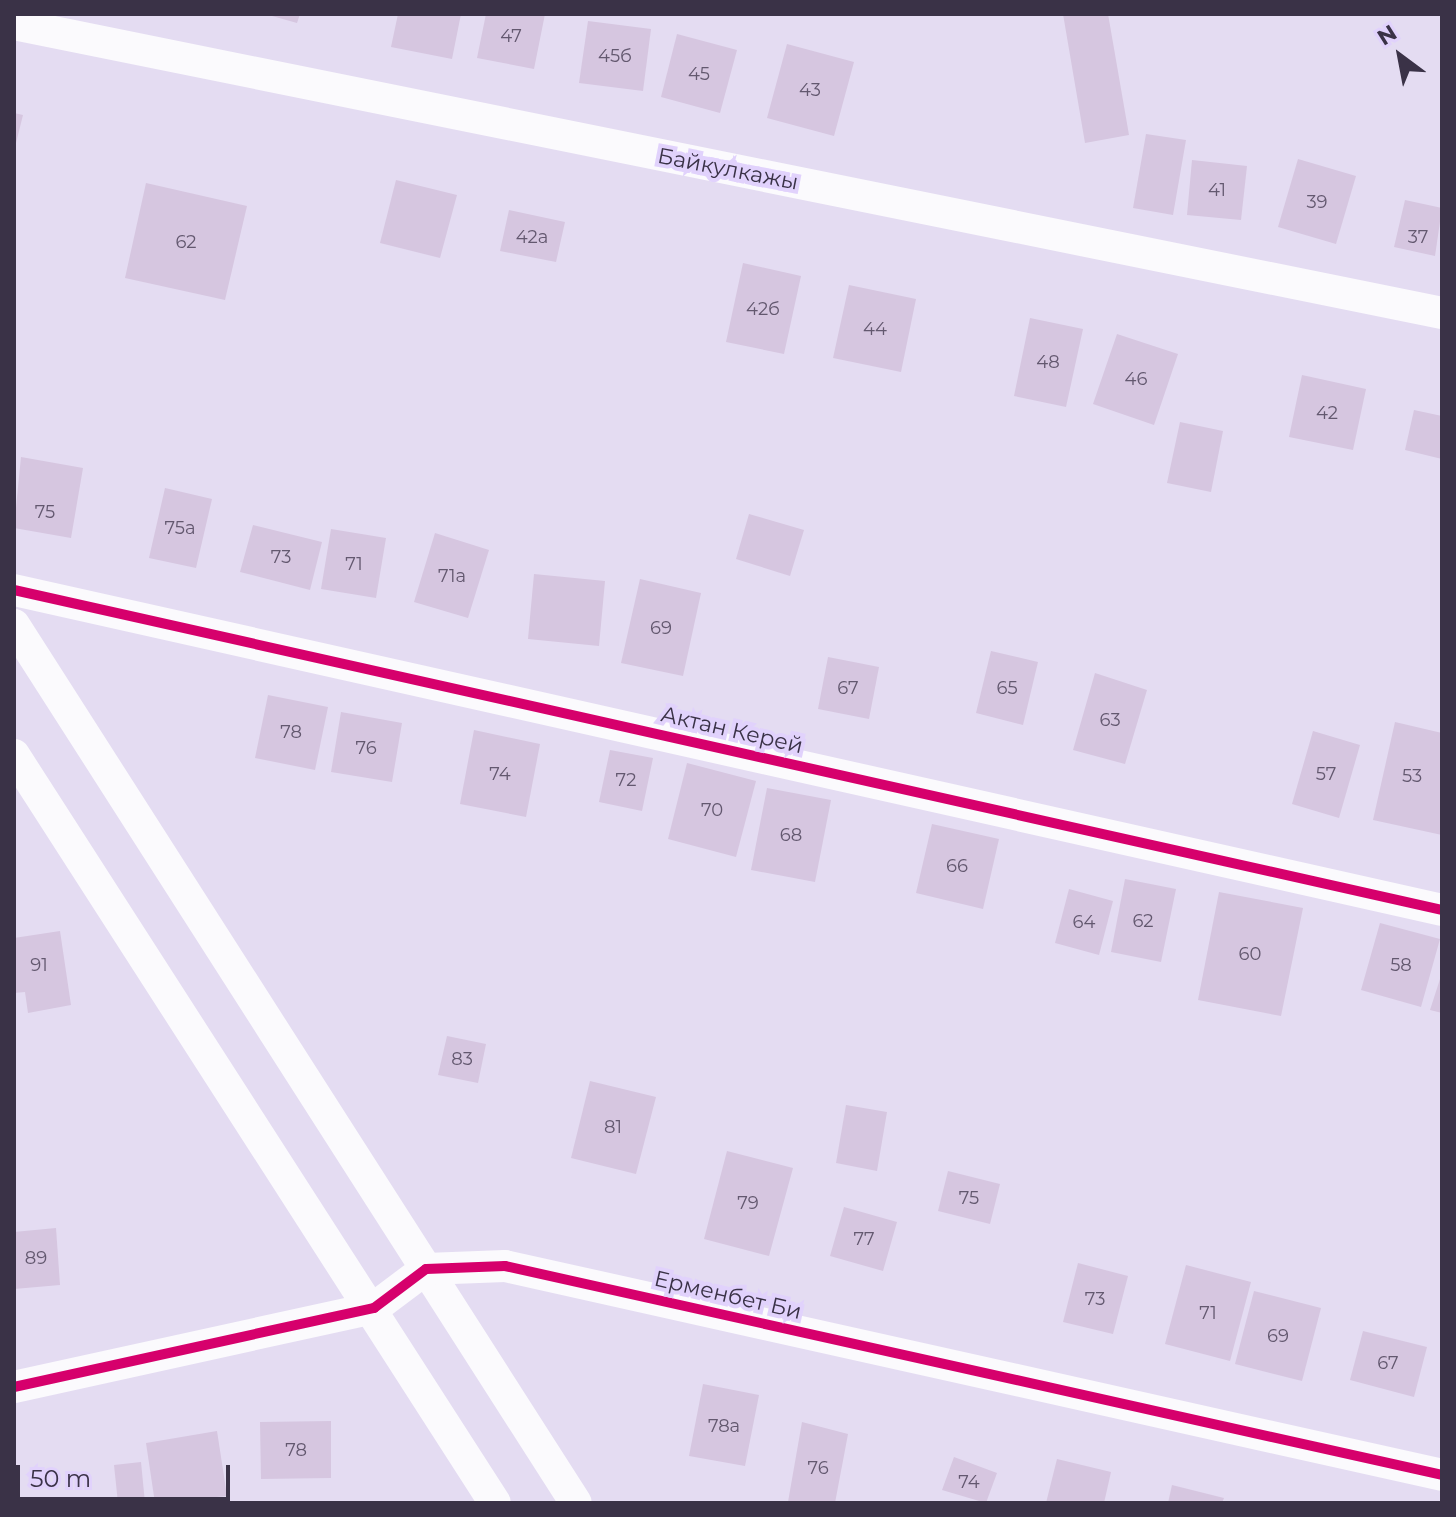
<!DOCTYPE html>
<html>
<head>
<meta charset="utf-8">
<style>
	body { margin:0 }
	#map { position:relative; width:1456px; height:1517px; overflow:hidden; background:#e4dcf2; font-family:Montserrat,sans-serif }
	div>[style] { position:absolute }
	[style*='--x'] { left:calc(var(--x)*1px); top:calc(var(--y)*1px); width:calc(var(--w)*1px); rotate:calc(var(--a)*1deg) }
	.building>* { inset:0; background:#d6c6e0 }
	.street>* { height:32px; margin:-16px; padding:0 16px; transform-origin:16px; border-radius:16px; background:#fbfafd }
	.cycleway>* { height:10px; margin:-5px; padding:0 5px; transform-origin:5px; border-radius:5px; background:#d6006c }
	span { translate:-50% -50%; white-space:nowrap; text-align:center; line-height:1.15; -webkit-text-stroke:8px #e1d2fc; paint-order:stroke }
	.number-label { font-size:18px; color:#63586f }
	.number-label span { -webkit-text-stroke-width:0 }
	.street-label { font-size:22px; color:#3a3247 }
	.frame { position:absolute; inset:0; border:16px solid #3a3247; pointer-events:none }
	.north { position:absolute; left:1360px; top:16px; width:80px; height:80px; -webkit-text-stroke:6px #e1d2fc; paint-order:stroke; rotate:328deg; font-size:22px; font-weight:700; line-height:32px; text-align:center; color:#3a3247 }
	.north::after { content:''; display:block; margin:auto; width:28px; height:36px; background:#3a3247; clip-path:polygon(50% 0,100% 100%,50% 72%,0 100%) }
	.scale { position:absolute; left:16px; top:1465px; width:214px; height:36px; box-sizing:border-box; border:4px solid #3a3247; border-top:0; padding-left:10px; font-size:24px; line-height:28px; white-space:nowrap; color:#3a3247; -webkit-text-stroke:6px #e1d2fc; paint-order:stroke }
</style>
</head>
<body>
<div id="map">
	<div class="building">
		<div style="clip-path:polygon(265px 14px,300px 14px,297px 23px)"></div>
		<div style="clip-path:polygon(398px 14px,461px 14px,452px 59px,391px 47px)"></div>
		<div style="clip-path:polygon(486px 14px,545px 14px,534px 69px,477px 58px)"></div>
		<div style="clip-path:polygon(1063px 14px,1108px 14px,1129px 135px,1085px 143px)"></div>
		<div style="clip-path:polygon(588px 21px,651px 29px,643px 91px,579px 83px)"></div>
		<div style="clip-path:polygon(677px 34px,737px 50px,720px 113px,661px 97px)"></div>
		<div style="clip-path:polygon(787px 44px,854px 62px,834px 136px,767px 118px)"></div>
		<div style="clip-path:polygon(14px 113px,23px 115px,15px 147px,14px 147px)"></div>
		<div style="clip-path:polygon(1146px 134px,1186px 140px,1173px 215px,1133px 208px)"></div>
		<div style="clip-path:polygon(1298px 159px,1356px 176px,1336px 244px,1278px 227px)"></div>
		<div style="clip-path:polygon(1192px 160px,1247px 166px,1241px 220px,1187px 215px)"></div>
		<div style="clip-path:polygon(396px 180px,457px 195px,440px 258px,380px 243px)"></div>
		<div style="clip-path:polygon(146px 183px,247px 206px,225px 300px,125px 278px)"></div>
		<div style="clip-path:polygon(1405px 200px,1442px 208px,1435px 256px,1394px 247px)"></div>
		<div style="clip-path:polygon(509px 210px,565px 222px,556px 262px,500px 251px)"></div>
		<div style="clip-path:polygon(743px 263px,801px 276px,784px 354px,726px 342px)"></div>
		<div style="clip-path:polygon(849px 285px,916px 299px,901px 372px,833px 358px)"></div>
		<div style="clip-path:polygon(1030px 318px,1083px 329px,1066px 407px,1014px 396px)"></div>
		<div style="clip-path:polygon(1117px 334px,1178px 354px,1154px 425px,1093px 404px)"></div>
		<div style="clip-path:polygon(1302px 375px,1366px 389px,1353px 450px,1289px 437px)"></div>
		<div style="clip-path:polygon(1414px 410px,1442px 416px,1442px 459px,1405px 450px)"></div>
		<div style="clip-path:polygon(1180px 422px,1223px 431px,1211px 492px,1167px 483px)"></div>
		<div style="clip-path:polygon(21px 457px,83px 468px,71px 538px,14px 528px)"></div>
		<div style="clip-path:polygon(165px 488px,212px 499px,196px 568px,149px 558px)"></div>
		<div style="clip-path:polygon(749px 514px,804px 530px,790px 576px,736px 559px)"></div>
		<div style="clip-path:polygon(253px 525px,322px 542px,310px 590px,240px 572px)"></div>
		<div style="clip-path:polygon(331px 529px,386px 538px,376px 598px,321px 589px)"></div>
		<div style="clip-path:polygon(435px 533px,489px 550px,468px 618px,414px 602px)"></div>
		<div style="clip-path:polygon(534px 574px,605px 581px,599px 646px,528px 639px)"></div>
		<div style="clip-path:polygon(640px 579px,701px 593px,683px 676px,621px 663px)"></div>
		<div style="clip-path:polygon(991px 651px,1038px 662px,1023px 725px,976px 713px)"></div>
		<div style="clip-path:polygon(828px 657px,879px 667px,869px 719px,818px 709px)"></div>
		<div style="clip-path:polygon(1095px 673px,1147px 690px,1125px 764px,1073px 750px)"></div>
		<div style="clip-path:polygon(268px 695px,328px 707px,315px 770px,255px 758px)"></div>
		<div style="clip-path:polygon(341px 712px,402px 723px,392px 782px,331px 772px)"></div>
		<div style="clip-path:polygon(1395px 722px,1442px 733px,1442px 835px,1373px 820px)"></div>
		<div style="clip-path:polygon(474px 730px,540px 744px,526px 817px,460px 804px)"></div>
		<div style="clip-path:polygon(1313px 731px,1360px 745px,1339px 818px,1292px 804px)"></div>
		<div style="clip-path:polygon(610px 750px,653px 758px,642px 811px,599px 802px)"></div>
		<div style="clip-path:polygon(687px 763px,756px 781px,736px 857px,668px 839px)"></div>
		<div style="clip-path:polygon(767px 788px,831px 800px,815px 882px,751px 870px)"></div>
		<div style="clip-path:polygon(932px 824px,999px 839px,983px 909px,916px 893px)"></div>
		<div style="clip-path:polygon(1125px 879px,1176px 889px,1161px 962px,1111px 952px)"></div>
		<div style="clip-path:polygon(1069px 889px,1113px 901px,1099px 955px,1055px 943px)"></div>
		<div style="clip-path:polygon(1219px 892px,1303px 908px,1281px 1016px,1198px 1000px)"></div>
		<div style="clip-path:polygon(1380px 923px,1440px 939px,1421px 1007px,1361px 990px)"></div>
		<div style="clip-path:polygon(60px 931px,71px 1005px,28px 1013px,25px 992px,14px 993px,14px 938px)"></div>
		<div style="clip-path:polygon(1441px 976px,1442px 976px,1442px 1013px,1430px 1010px)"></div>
		<div style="clip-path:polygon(447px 1036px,486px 1044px,478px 1083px,438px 1075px)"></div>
		<div style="clip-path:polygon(590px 1081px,656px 1097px,636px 1174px,571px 1158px)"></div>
		<div style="clip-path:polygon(846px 1105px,887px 1112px,877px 1171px,836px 1163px)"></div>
		<div style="clip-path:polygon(727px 1151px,793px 1168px,769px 1256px,704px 1239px)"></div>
		<div style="clip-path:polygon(948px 1171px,1000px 1184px,990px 1224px,938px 1211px)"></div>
		<div style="clip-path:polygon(844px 1207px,897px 1222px,883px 1271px,830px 1256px)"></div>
		<div style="clip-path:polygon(56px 1228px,60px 1285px,14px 1289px,14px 1232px)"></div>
		<div style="clip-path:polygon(1078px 1263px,1128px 1276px,1113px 1334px,1063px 1322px)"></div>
		<div style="clip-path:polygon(1186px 1265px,1251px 1282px,1230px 1361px,1165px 1344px)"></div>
		<div style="clip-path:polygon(1254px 1291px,1321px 1308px,1302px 1381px,1235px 1364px)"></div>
		<div style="clip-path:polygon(1363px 1331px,1427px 1347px,1414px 1397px,1350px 1380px)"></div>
		<div style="clip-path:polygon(703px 1384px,759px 1395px,745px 1466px,689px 1456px)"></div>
		<div style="clip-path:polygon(331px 1421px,331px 1478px,261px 1479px,260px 1422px)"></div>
		<div style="clip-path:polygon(802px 1422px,848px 1434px,835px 1503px,788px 1502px)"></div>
		<div style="clip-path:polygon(217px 1431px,227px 1496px,155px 1503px,146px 1443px)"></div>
		<div style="clip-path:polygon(954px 1457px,997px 1473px,986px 1503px,942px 1490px)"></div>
		<div style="clip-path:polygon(1057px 1459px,1111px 1472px,1104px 1503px,1046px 1503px)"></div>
		<div style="clip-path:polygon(141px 1462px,145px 1503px,118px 1503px,114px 1465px)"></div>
		<div style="clip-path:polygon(1172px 1485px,1224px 1498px,1222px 1503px,1168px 1503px)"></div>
	</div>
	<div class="street">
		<div style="--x:14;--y:24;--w:1457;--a:11.44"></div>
		<div style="--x:14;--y:590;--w:1463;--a:12.63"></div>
		<div style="--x:14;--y:625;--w:1042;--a:57.38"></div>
		<div style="--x:14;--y:755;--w:889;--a:57.26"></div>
		<div style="--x:14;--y:1387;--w:369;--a:-12.4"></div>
		<div style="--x:374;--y:1308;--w:65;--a:-36.9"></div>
		<div style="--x:426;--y:1269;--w:79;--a:-2.2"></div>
		<div style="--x:505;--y:1266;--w:960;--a:12.57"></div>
	</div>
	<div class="cycleway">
		<div style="--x:14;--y:590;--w:1463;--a:12.63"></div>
		<div style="--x:14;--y:1387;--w:369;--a:-12.4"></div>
		<div style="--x:374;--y:1308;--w:65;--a:-36.9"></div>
		<div style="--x:426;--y:1269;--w:79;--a:-2.2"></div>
		<div style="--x:505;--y:1266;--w:960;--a:12.57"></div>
	</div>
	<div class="number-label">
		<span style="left:511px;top:36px">47</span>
		<span style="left:615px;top:56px">45б</span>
		<span style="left:699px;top:74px">45</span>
		<span style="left:810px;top:90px">43</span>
		<span style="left:1217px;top:190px">41</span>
		<span style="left:1317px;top:202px">39</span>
		<span style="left:532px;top:237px">42а</span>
		<span style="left:1418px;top:237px">37</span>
		<span style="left:186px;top:242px">62</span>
		<span style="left:763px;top:309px">42б</span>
		<span style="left:875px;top:329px">44</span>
		<span style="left:1048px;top:362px">48</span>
		<span style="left:1136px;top:379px">46</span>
		<span style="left:1327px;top:413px">42</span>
		<span style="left:45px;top:512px">75</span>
		<span style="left:180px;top:528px">75а</span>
		<span style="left:281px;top:557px">73</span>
		<span style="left:354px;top:564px">71</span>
		<span style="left:452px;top:576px">71а</span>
		<span style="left:661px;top:628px">69</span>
		<span style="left:848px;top:688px">67</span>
		<span style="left:1007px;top:688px">65</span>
		<span style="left:1110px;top:720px">63</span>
		<span style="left:291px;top:732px">78</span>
		<span style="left:366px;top:748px">76</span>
		<span style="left:500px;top:774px">74</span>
		<span style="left:1326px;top:774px">57</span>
		<span style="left:1412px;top:776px">53</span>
		<span style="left:626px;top:780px">72</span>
		<span style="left:712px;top:810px">70</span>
		<span style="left:791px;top:835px">68</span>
		<span style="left:957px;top:866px">66</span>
		<span style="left:1143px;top:921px">62</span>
		<span style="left:1084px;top:922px">64</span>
		<span style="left:1250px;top:954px">60</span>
		<span style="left:39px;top:965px">91</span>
		<span style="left:1401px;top:965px">58</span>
		<span style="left:462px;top:1059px">83</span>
		<span style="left:613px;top:1127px">81</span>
		<span style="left:969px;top:1198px">75</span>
		<span style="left:748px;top:1203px">79</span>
		<span style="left:864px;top:1239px">77</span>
		<span style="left:36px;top:1258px">89</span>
		<span style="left:1095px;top:1299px">73</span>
		<span style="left:1208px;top:1313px">71</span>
		<span style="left:1278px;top:1336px">69</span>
		<span style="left:1388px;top:1363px">67</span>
		<span style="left:724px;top:1426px">78а</span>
		<span style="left:296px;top:1450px">78</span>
		<span style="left:818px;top:1468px">76</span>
		<span style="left:969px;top:1482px">74</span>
	</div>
	<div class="street-label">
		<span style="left:728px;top:169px;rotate:11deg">Байкулкажы</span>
		<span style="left:732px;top:730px;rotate:13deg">Актан Керей</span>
		<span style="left:728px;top:1295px;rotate:13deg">Ерменбет Би</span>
	</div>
	<div class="frame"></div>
	<div class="north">N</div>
	<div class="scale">50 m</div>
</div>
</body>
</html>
